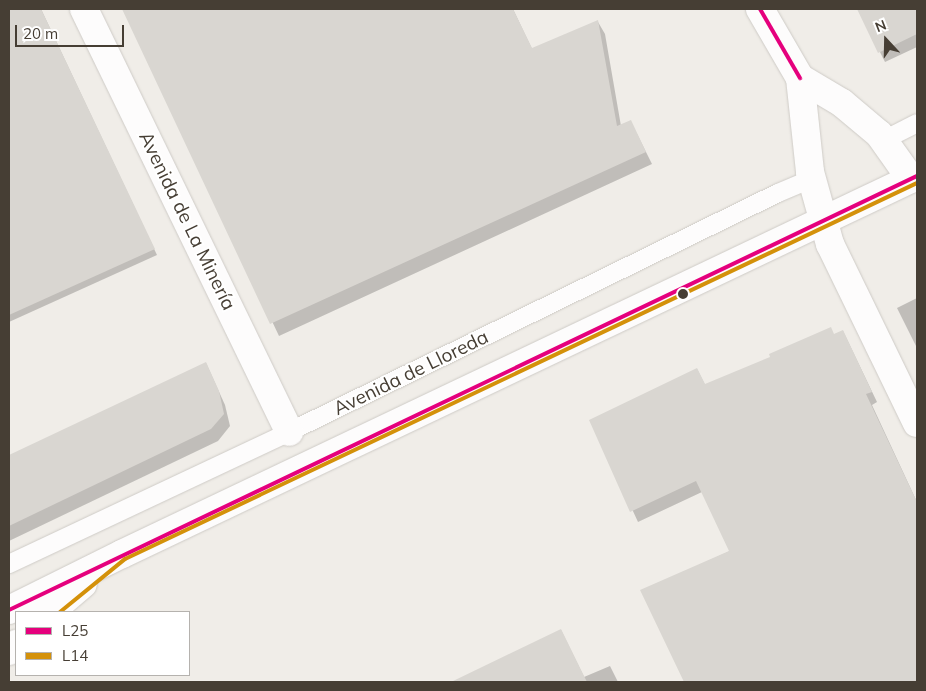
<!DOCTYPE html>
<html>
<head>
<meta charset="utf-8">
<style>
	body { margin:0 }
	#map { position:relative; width:926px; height:691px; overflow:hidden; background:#f0ede8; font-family:Mulish,sans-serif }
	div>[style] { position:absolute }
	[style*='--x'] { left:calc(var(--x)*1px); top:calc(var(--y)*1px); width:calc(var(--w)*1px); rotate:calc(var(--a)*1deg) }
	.shadow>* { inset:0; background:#0003 }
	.building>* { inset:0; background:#d9d6d1 }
	.roads { filter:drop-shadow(0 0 1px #cecbc6) drop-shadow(0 0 1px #cecbc6) }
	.service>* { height:18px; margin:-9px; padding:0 9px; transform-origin:9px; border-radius:9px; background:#fdfcfc }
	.minor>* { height:28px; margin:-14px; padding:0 14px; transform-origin:14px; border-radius:14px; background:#fdfcfc }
	.tertiary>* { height:28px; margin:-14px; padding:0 14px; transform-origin:14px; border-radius:14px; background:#fdfcfc }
	.bus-1>* { height:4px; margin:-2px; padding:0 2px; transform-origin:2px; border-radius:2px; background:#e5007d }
	.bus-2>* { height:4px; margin:-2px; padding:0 2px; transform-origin:2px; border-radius:2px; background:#d4910a }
	.dots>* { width:14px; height:14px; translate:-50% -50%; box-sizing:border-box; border:2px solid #fff; border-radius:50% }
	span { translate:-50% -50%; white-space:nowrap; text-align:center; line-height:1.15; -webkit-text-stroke:4px #fff; paint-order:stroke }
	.street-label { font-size:19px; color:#463e34 }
	.frame { position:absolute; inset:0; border:10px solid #463e34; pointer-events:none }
	.legend { position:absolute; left:15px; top:611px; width:175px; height:65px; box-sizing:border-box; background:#fff; border:1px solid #b5b2ae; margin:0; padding:6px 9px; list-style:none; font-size:15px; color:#463e34 }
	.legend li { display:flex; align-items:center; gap:10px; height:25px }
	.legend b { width:25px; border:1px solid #b5b2ae }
	.north { position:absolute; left:861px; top:15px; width:50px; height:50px; -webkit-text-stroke:4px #fff; paint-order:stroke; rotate:339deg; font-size:14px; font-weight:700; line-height:20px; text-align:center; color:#463e34 }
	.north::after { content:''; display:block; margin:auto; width:18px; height:22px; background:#463e34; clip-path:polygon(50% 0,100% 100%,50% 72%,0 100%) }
	.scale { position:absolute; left:15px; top:25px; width:109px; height:22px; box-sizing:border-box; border:2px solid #463e34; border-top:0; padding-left:6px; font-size:15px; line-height:18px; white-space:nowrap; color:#463e34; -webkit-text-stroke:4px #fff; paint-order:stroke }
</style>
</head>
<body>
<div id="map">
	<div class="shadow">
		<div style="clip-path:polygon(9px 9px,41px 9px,157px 255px,9px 322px)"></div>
		<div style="clip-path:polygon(124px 9px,513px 9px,532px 49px,598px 22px,605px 34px,621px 126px,637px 134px,652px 164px,279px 336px)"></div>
		<div style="clip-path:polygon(858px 9px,917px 9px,917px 47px,885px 62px)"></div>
		<div style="clip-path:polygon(917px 298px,917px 348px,897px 308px)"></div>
		<div style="clip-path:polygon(843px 331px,877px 402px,872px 405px,917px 502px,917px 682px,685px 682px,642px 591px,730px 551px,702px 492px,638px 522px,591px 420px,697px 369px,705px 385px)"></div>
		<div style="clip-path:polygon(206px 363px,225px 405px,230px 426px,218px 441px,9px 541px,9px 457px)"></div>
		<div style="clip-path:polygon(561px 630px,584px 677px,610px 666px,618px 682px,454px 682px)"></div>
	</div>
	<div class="building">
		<div style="clip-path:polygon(9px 9px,41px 9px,155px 249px,9px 315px)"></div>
		<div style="clip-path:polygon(122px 9px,513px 9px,532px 48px,598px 20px,617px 126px,631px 120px,646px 152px,270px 324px)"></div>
		<div style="clip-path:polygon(857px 9px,917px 9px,917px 34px,878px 53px)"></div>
		<div style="clip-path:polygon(831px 327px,834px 334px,843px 330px,872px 392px,866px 394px,917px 502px,917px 682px,684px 682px,640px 590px,729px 551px,696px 481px,630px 512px,589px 420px,697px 368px,705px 384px,770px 357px,769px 354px)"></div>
		<div style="clip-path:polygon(206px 362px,219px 391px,224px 414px,211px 429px,9px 526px,9px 455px)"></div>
		<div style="clip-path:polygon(561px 629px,587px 682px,451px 682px)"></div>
	</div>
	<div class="roads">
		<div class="service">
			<div style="--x:884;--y:140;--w:37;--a:-27"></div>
			<div style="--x:9;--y:564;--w:310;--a:-25.2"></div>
			<div style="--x:289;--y:432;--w:544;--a:-26.05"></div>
			<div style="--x:778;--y:193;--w:36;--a:-23"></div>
		</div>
		<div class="minor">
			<div style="--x:84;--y:9;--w:470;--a:64.1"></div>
			<div style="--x:760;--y:9;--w:80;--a:59.9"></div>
			<div style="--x:800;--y:78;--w:95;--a:83.9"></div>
			<div style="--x:810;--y:172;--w:75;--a:74.5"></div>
			<div style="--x:830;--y:244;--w:199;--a:64.1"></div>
			<div style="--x:800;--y:78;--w:49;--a:30.8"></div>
			<div style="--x:842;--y:103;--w:48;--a:40"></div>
			<div style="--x:879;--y:134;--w:55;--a:54.6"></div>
			<div style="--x:9;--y:610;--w:126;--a:-26.4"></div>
			<div style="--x:50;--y:612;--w:43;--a:-40.3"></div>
			<div style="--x:9;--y:651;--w:10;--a:-45"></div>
		</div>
		<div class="tertiary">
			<div style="--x:122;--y:554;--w:880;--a:-25.43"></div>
		</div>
	</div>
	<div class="bus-1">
		<div style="--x:760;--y:9;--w:80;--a:59.9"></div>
		<div style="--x:9;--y:610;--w:1006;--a:-25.55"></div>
	</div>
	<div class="bus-2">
		<div style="--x:60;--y:612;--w:84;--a:-39.2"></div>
		<div style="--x:125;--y:559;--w:877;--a:-25.4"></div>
	</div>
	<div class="dots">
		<div style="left:683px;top:294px;background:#463e34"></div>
	</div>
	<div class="street-label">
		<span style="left:187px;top:221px;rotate:64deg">Avenida de La Minería</span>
		<span style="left:411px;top:373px;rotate:-26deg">Avenida de Lloreda</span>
	</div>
	<div class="frame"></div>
	<ul class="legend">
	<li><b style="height:6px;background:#e5007d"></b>L25</li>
	<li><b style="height:6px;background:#d4910a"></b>L14</li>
	</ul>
	<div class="north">N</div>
	<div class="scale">20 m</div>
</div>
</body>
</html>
